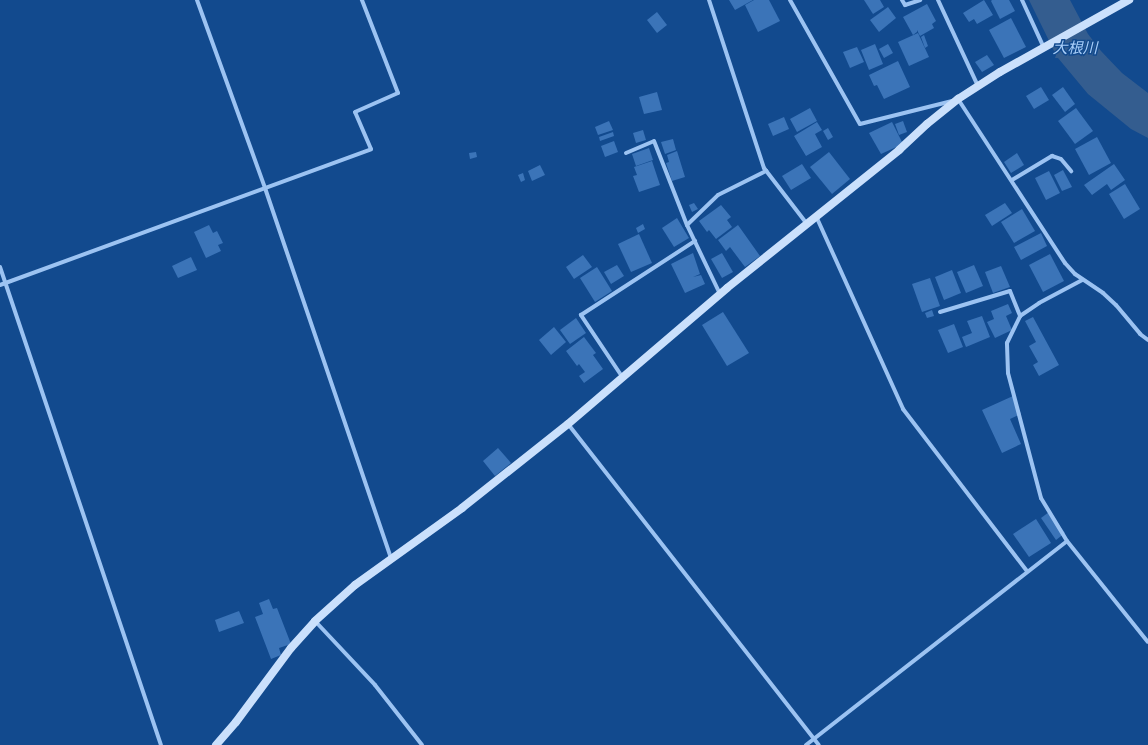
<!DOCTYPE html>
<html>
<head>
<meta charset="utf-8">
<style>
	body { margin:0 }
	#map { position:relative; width:1148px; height:745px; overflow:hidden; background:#124a8e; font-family:Cabin,"Noto Sans JP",sans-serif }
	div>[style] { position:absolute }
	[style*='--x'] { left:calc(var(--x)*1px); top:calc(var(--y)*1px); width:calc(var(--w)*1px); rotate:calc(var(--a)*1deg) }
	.water>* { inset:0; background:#345d8f }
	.building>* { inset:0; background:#3b74b8 }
	.street>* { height:4px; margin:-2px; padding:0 2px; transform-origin:2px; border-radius:2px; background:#9cc3f2 }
	.secondary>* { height:8px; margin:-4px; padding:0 4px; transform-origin:4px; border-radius:4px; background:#cae0fc }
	span { translate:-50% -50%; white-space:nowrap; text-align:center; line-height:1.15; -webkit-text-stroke:3px #124a8e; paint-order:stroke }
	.water-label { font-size:15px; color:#a8cef9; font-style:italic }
</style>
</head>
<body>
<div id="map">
	<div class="water">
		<div style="clip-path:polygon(1029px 0,1070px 0,1088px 34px,1101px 51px,1122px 73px,1148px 93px,1148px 138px,1131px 129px,1088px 94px,1058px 58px,1055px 58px,1056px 55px)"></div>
	</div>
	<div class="building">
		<div style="clip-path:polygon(729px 0,753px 0,735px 10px)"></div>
		<div style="clip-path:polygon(754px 0,769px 0,780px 21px,758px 32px,745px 5px)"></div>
		<div style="clip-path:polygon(864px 0,880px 0,884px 7px,873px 14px)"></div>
		<div style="clip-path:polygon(984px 0,993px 15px,977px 24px,974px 19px,969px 22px,963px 13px)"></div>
		<div style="clip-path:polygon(992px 0,1009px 0,1015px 11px,1000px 19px,991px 1px)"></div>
		<div style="clip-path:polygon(927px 4px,936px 21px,932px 24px,934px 28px,920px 36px,917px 30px,917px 32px,913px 35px,903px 17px)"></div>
		<div style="clip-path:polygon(888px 7px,896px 18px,879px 32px,870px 20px)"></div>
		<div style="clip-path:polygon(657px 12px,667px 25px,657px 33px,647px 20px)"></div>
		<div style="clip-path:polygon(1011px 18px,1026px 47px,1004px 58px,989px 30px)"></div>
		<div style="clip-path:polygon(918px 33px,929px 57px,909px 66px,898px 42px)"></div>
		<div style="clip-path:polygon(924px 35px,928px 46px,925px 48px,921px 37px)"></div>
		<div style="clip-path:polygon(875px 44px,883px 64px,869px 70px,861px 50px)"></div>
		<div style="clip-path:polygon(888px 44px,893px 53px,884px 58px,879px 49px)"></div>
		<div style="clip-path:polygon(857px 47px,864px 62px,850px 68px,843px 52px)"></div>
		<div style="clip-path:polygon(987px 55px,994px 65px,982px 72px,975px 62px)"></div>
		<div style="clip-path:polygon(898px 61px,910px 87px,884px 99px,877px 85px,874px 86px,869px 75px)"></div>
		<div style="clip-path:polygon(1041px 87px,1049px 100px,1034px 109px,1026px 96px)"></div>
		<div style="clip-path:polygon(1063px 87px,1075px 104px,1065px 112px,1052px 95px)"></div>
		<div style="clip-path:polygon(657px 92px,662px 110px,644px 114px,639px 97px)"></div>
		<div style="clip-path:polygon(810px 108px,817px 121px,797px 132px,790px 119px)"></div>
		<div style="clip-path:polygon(1076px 108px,1093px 131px,1075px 144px,1058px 121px)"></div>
		<div style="clip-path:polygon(784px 117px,789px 129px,773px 136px,768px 124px)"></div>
		<div style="clip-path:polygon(609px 121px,613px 130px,598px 135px,595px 127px)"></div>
		<div style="clip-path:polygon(903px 121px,907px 132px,899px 135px,895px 124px)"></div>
		<div style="clip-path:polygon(817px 122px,822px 130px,815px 134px,822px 147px,806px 156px,794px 136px)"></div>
		<div style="clip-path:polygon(892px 122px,903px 144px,881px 154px,869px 133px)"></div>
		<div style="clip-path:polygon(828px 128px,833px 137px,828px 140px,823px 131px)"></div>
		<div style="clip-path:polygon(643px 130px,646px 140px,636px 143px,633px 133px)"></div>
		<div style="clip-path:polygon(613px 132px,614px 136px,600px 141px,599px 137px)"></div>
		<div style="clip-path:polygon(1097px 137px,1111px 163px,1089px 175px,1075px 149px)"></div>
		<div style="clip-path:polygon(673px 139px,676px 150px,665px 154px,661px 142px)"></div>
		<div style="clip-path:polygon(614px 141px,618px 152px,605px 157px,601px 146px)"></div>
		<div style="clip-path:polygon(649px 148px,653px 160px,636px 166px,632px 154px)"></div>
		<div style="clip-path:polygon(677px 151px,685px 177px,672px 181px,666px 163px,669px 162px,667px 155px)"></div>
		<div style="clip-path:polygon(476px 152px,477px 157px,470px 159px,469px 153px)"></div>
		<div style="clip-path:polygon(829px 152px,850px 179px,832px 194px,810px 167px)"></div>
		<div style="clip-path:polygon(1017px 153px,1024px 165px,1011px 173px,1004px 162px)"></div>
		<div style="clip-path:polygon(652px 161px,660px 185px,639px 192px,633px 176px,637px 175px,634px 167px)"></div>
		<div style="clip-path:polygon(802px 164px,811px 178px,791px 190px,782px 176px)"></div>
		<div style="clip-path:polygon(1114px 164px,1125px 180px,1111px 190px,1107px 184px,1092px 195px,1084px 185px)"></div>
		<div style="clip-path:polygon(540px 165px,545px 175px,532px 181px,528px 171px)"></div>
		<div style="clip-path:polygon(1063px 170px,1072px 187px,1062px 191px,1054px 175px)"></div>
		<div style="clip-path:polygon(1049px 171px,1060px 193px,1046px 200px,1035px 178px)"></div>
		<div style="clip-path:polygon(523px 173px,525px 180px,521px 182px,518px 175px)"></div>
		<div style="clip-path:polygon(1125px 184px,1140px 209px,1124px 219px,1109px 194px)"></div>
		<div style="clip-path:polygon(694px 203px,698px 209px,692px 212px,689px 205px)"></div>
		<div style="clip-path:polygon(1005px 203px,1012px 213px,992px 226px,985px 215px)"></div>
		<div style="clip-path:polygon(721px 205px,731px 217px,727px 220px,732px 227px,716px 239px,709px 230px,707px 232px,699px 221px)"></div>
		<div style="clip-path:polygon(1022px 209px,1035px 231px,1014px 243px,1001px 222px)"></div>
		<div style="clip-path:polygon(677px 218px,689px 238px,674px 247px,662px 228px)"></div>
		<div style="clip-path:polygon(643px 224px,645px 229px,638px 233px,636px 228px)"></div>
		<div style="clip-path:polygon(209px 225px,213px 233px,217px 231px,223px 243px,218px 245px,221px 251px,206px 258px,194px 232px)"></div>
		<div style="clip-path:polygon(738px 225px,760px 256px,745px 267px,730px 247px,726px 251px,718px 240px)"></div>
		<div style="clip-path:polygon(1041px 233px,1047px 246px,1021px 260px,1014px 247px)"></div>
		<div style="clip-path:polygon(639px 234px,652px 263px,631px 272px,618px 244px)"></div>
		<div style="clip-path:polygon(693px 253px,700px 274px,693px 277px,701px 275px,705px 284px,685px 293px,671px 264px)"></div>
		<div style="clip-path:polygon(722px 253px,733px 272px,722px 278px,711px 259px)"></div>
		<div style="clip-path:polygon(1050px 254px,1064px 281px,1043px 292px,1029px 265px)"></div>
		<div style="clip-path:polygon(583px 255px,592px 267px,574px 279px,566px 267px)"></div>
		<div style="clip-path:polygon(191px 257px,197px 270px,178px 278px,172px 266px)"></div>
		<div style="clip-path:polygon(617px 265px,624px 276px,611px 284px,604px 272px)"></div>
		<div style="clip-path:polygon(974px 265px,983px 286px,966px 293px,957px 272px)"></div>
		<div style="clip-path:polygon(1001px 266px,1010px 287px,993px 293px,985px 272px)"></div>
		<div style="clip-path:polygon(597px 267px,612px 291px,595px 302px,580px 278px)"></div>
		<div style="clip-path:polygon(952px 270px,961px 293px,944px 300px,935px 277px)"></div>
		<div style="clip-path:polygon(930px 278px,940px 306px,922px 312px,912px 284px)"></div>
		<div style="clip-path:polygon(1008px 304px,1012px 313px,1006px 316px,1012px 330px,995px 338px,987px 322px,994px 319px,991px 311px)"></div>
		<div style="clip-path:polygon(932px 310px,934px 316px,927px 318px,925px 313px)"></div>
		<div style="clip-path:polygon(723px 312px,749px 353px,727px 366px,702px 325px)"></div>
		<div style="clip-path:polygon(982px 316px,990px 337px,966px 347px,962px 337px,972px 333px,967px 321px)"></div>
		<div style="clip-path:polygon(1033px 317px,1059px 365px,1039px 376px,1033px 365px,1038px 362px,1029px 346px,1036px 342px,1025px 321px)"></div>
		<div style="clip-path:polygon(576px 318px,586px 333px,570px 344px,560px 330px)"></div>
		<div style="clip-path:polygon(954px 324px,963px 347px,948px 353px,938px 330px)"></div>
		<div style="clip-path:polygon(554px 327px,566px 342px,551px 355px,539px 340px)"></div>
		<div style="clip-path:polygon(584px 337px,596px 353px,593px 355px,603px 369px,584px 383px,579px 376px,585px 372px,579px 364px,577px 366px,566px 351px)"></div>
		<div style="clip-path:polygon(1013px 396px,1021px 414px,1010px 419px,1021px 444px,1002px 453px,982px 410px)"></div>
		<div style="clip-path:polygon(498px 448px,511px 463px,495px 476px,483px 461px)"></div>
		<div style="clip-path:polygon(1049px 512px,1065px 533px,1056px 540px,1041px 518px)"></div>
		<div style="clip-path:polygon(1036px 519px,1051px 543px,1029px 557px,1013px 534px)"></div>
		<div style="clip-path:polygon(269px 599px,273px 609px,277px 608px,291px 644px,279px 648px,281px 655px,271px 659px,255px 617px,263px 614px,259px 603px)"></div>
		<div style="clip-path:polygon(239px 611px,244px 623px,219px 632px,215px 620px)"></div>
	</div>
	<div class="street">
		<div style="--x:197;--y:0;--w:200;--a:70.1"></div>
		<div style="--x:265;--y:188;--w:392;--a:71.2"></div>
		<div style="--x:709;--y:0;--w:177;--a:71.9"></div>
		<div style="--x:764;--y:168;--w:71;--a:52.5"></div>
		<div style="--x:790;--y:0;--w:142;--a:60.6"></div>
		<div style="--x:860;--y:124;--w:95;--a:-14"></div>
		<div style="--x:902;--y:0;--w:6;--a:59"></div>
		<div style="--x:905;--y:5;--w:16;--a:-18"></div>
		<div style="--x:938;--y:0;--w:95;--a:65.1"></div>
		<div style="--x:1022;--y:0;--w:53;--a:65.4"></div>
		<div style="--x:958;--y:99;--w:196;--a:56.9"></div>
		<div style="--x:1065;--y:263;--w:15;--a:48"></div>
		<div style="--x:1075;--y:274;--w:34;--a:34"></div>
		<div style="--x:1103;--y:293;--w:18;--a:43"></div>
		<div style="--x:1116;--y:305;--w:38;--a:50"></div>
		<div style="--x:1140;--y:334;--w:10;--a:37"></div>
		<div style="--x:626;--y:153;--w:30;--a:-23"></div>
		<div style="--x:654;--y:141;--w:90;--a:68.6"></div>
		<div style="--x:1012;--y:180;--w:47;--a:-31"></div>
		<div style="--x:1052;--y:156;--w:9;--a:18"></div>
		<div style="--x:1061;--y:159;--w:16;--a:50"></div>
		<div style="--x:816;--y:216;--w:212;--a:65.7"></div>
		<div style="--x:903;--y:409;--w:204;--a:52.6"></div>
		<div style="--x:0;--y:267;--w:504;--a:71.39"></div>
		<div style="--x:0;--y:285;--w:395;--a:-20.1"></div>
		<div style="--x:371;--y:149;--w:40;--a:-113.4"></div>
		<div style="--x:355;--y:112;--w:47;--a:-23.8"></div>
		<div style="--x:398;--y:93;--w:100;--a:-111.2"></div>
		<div style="--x:720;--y:294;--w:76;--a:-115.6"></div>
		<div style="--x:687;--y:225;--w:43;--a:-44.1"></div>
		<div style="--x:718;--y:195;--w:54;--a:-26.6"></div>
		<div style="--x:940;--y:312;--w:73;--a:-16.7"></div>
		<div style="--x:1010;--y:291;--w:27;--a:68"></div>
		<div style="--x:623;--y:378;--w:76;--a:-123.7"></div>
		<div style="--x:581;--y:315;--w:136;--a:-33"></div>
		<div style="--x:568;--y:424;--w:407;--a:52"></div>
		<div style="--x:1067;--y:541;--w:50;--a:-121.2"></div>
		<div style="--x:1041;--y:498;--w:129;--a:-104.8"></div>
		<div style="--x:1008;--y:373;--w:30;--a:-92"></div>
		<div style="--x:1007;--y:343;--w:30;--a:-64"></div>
		<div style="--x:1020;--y:316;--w:23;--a:-34"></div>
		<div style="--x:1039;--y:303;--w:49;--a:-28.1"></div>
		<div style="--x:315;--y:621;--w:88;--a:46.8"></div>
		<div style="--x:375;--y:685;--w:76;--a:51.9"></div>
		<div style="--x:806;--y:745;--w:331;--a:-38"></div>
		<div style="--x:1067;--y:541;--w:129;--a:51.3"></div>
	</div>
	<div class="secondary">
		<div style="--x:216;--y:745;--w:30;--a:-49"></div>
		<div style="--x:236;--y:722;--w:92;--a:-53.4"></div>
		<div style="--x:291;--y:648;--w:36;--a:-48"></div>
		<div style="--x:315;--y:621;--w:54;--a:-42"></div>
		<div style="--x:355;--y:585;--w:132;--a:-35.7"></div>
		<div style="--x:462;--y:508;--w:135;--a:-38.4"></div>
		<div style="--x:568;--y:424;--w:209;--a:-40.5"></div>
		<div style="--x:727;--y:288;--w:221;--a:-38.7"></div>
		<div style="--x:899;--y:150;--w:38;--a:-43"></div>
		<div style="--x:927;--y:124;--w:40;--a:-39"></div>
		<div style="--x:958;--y:99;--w:50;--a:-32.7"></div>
		<div style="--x:1000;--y:72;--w:148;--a:-29.2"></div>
	</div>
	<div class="water-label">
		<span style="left:1075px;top:49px">大根川</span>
	</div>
</div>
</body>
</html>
